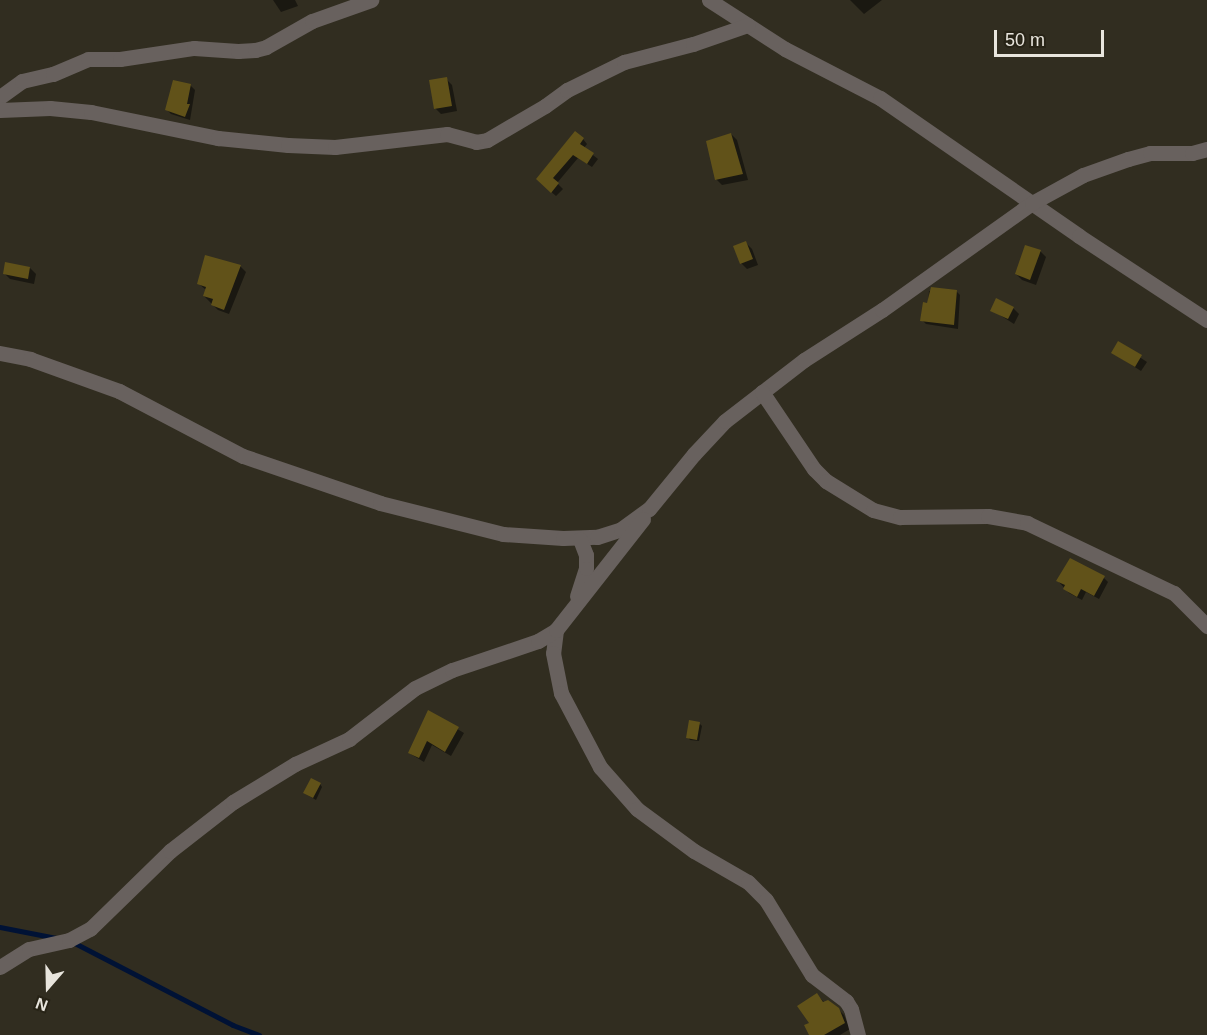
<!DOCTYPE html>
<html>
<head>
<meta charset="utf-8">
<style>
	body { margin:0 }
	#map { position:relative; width:1207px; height:1035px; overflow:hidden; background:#312d20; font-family:Arial,sans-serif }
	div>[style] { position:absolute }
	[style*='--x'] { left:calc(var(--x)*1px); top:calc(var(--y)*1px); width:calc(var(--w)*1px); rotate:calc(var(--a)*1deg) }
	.shadow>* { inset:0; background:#0007 }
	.stream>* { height:4.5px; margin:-2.25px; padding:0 2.25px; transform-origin:2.25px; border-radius:2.25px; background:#001235 }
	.building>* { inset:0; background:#615219 }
	.street>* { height:15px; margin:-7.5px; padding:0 7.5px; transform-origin:7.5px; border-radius:7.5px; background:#68615e }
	span { translate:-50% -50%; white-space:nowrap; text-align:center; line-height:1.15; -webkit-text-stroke:5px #272316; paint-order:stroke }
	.north { position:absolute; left:18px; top:957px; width:60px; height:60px; -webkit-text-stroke:4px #272316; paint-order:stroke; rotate:200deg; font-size:16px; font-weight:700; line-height:24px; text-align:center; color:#e8e5dd }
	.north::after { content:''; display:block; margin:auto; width:21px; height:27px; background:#e8e5dd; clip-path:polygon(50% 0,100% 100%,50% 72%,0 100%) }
	.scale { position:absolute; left:994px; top:30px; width:110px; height:27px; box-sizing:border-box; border:3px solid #e8e5dd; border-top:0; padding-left:8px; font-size:18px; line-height:21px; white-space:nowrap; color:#e8e5dd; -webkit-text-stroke:4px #272316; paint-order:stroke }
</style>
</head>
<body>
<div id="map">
	<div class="shadow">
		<div style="clip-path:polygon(273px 0,295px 0,298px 6px,281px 12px)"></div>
		<div style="clip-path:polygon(850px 0,882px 0,864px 14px)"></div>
		<div style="clip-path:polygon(446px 79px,452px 85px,457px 111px,441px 114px,435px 108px)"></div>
		<div style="clip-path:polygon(190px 85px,195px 90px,190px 120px,171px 114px,166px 109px)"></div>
		<div style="clip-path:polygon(731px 134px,737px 140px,748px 180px,722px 185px,716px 179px)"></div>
		<div style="clip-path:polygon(583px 139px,587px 144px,584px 148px,598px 159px,592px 167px,578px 158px,557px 183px,563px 189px,556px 196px,542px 184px)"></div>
		<div style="clip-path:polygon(746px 243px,752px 249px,758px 265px,747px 269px,741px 263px)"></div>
		<div style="clip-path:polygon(1040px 251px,1046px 257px,1036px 285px,1022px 280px,1016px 274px)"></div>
		<div style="clip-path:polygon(240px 266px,246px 272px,229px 314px,218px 310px,204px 296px,206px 290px,199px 284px)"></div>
		<div style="clip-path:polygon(30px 268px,36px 274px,34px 284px,10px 279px,4px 273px)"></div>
		<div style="clip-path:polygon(929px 291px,956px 291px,960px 295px,958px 329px,926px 324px,922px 320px,928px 305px)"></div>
		<div style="clip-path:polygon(1013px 308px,1019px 314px,1014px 324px,992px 310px)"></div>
		<div style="clip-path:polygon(1118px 343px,1147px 362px,1141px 371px,1113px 353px)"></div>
		<div style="clip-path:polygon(1104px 578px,1108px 582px,1099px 599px,1086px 592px,1082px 600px,1069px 593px,1058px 581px)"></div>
		<div style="clip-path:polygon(429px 712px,464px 733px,451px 756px,432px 745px,424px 762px,409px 753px)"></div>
		<div style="clip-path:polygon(700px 724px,702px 726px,699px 741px,690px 740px,688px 737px)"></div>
		<div style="clip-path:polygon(320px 784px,322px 787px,316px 800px,304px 793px)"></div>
		<div style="clip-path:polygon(817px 995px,825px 1003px,838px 1009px,844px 1015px,850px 1029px,840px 1035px,811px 1035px)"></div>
	</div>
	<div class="stream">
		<div style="--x:0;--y:927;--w:57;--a:11.1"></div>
		<div style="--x:73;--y:942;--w:180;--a:27.4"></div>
		<div style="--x:233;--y:1025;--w:28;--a:21"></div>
	</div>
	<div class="building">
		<div style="clip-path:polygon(447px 77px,452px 106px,434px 109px,429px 80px)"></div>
		<div style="clip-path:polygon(173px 80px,191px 84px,187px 104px,190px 104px,185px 117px,165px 110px)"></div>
		<div style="clip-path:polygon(575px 131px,584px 138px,580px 144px,594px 153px,587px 164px,573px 155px,553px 178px,559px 183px,551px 193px,536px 179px)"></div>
		<div style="clip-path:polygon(731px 133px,743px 174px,715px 180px,706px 141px)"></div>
		<div style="clip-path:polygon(746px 241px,753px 259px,740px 264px,733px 246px)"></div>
		<div style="clip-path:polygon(1025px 245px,1041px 250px,1030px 280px,1015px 274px)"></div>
		<div style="clip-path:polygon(205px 255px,241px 265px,224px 310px,211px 305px,213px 299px,203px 296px,206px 287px,197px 284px)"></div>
		<div style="clip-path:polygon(5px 262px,30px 267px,28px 279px,3px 274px)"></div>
		<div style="clip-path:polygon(931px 287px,957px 290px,954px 325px,920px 321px,923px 302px,927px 303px)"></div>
		<div style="clip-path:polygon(996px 298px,1014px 307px,1008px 319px,990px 311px)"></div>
		<div style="clip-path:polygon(1118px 341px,1142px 355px,1135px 367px,1111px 353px)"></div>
		<div style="clip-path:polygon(1070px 558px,1105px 576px,1094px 596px,1081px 589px,1077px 597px,1063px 589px,1065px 585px,1056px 581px)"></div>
		<div style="clip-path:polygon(428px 710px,459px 727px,445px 752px,427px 741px,419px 758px,408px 753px)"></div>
		<div style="clip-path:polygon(689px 720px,700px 722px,697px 740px,686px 738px)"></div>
		<div style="clip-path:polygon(311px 778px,321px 783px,313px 798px,303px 793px)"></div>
		<div style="clip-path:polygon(817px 993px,823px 1002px,828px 1000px,839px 1008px,845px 1023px,824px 1035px,809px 1035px,804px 1025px,809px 1023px,797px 1006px)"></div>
	</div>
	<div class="street">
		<div style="--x:709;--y:0;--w:90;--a:32.8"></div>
		<div style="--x:785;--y:49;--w:107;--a:27.3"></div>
		<div style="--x:880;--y:98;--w:242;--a:34.7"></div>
		<div style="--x:1079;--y:236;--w:153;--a:33.3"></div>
		<div style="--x:0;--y:97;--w:27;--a:-36"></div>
		<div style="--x:22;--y:81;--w:32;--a:-13"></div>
		<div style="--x:53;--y:74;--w:38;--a:-23"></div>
		<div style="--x:88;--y:59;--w:32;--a:0"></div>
		<div style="--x:120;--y:59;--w:75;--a:-8.5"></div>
		<div style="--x:194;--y:48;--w:44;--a:3.9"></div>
		<div style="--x:238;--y:51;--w:17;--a:-3"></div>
		<div style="--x:255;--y:50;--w:11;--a:-15"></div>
		<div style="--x:266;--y:47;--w:53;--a:-29.5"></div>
		<div style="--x:312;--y:21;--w:63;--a:-19.6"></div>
		<div style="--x:0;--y:110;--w:50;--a:-2.3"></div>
		<div style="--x:50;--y:108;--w:41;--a:5.6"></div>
		<div style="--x:91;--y:112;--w:130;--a:11.6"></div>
		<div style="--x:218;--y:138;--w:70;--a:5.7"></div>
		<div style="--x:288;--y:145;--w:47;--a:2.4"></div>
		<div style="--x:335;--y:147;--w:113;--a:-6.6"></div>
		<div style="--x:447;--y:134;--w:30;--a:15"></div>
		<div style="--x:476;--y:142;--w:11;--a:-10"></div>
		<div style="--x:487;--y:140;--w:67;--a:-30.4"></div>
		<div style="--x:545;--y:106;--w:27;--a:-36"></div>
		<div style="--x:567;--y:90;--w:64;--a:-26.2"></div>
		<div style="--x:624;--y:62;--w:71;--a:-14.6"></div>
		<div style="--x:693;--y:44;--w:58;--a:-19.1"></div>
		<div style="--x:0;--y:353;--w:31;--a:11"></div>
		<div style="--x:30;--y:359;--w:95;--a:19.8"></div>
		<div style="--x:119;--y:391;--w:140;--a:27.7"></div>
		<div style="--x:243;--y:456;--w:145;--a:18.9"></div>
		<div style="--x:380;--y:503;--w:127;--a:14.1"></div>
		<div style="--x:503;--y:534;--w:60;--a:3.8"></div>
		<div style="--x:563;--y:538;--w:34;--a:-2"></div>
		<div style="--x:597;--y:537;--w:25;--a:-18"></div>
		<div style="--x:621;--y:529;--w:34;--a:-36"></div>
		<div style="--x:649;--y:509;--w:71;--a:-50.7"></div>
		<div style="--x:694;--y:454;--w:45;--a:-46.8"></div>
		<div style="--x:725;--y:421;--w:100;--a:-37.7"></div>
		<div style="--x:804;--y:360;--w:93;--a:-32.7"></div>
		<div style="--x:882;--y:310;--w:184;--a:-35.5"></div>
		<div style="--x:1032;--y:203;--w:58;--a:-28.8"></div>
		<div style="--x:1083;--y:175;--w:48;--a:-19.6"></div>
		<div style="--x:1128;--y:159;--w:23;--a:-15"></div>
		<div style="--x:1150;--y:153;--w:42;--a:0"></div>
		<div style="--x:1192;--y:153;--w:16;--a:-15"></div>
		<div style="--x:762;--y:392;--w:93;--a:56"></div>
		<div style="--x:814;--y:469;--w:17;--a:45"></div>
		<div style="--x:826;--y:481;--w:55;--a:31.7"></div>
		<div style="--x:873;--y:510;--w:28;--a:15"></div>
		<div style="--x:900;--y:517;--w:88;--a:-0.7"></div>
		<div style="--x:988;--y:516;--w:40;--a:10"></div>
		<div style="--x:1027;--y:523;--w:163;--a:25.5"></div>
		<div style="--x:1174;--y:593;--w:47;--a:45"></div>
		<div style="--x:577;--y:596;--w:29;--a:-72"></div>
		<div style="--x:586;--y:568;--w:13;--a:-90"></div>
		<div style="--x:586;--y:555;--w:17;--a:-111"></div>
		<div style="--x:556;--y:630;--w:23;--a:97"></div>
		<div style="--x:553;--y:653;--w:41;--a:78.7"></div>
		<div style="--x:561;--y:693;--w:84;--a:62.2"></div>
		<div style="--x:600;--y:767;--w:56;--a:48.6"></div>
		<div style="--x:637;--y:809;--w:71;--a:36.4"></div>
		<div style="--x:694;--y:851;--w:62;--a:29.9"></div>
		<div style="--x:748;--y:882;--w:25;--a:45"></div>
		<div style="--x:766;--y:900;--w:88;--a:58.5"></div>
		<div style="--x:812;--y:975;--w:43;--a:37.4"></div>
		<div style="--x:846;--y:1001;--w:9;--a:58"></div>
		<div style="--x:851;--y:1009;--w:27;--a:75"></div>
		<div style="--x:0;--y:967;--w:34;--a:-32"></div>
		<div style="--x:29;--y:949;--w:41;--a:-12.7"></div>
		<div style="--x:69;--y:940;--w:24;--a:-28"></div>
		<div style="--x:90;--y:929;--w:112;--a:-44.3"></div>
		<div style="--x:170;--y:851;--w:80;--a:-37.9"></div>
		<div style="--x:233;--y:802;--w:73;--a:-31.5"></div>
		<div style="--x:295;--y:764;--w:60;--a:-24.8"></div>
		<div style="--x:349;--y:739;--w:83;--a:-37.7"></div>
		<div style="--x:415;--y:688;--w:41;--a:-25.9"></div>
		<div style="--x:452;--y:670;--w:91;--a:-18.6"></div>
		<div style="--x:538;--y:641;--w:21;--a:-31"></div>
		<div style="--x:556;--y:630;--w:141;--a:-51.9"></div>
	</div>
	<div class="north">N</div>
	<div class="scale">50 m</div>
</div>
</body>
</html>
